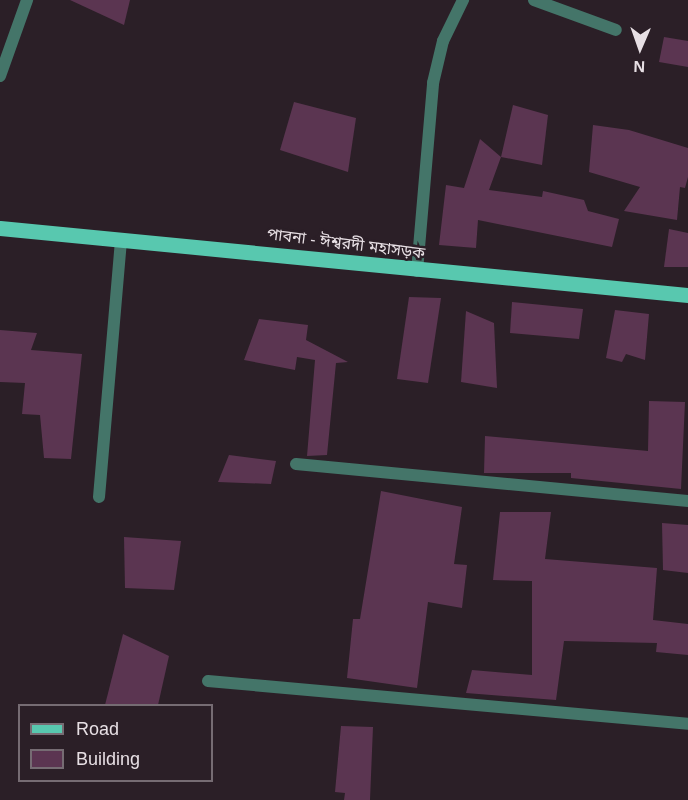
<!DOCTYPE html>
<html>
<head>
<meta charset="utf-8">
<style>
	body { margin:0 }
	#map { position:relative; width:688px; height:800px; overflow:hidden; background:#2b1f27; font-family:Arial,"Noto Sans Bengali",sans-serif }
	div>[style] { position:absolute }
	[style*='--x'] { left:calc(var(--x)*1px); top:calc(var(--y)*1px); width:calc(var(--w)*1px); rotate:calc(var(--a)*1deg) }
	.building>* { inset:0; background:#5b3551 }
	.street>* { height:12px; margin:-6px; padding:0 6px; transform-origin:6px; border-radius:6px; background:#447569 }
	.primary>* { height:15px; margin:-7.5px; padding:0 7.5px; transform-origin:7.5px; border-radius:7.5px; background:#58c8af }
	span { translate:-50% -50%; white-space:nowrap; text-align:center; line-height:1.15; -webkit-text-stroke:5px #2b1f27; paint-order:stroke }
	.street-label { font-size:16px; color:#e7dfe4 }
	.legend { position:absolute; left:18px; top:704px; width:195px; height:78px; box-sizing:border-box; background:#2b1f27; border:2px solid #766c73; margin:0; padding:8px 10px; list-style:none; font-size:18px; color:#e7dfe4 }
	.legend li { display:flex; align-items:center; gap:12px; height:30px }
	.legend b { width:30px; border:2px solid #766c73 }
	.north { position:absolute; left:610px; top:18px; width:60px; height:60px; -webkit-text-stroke:4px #2b1f27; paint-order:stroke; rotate:182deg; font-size:16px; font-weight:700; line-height:24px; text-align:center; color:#e7dfe4 }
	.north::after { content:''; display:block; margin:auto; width:21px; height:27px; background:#e7dfe4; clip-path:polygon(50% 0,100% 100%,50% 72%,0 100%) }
</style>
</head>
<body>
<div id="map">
	<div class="building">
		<div style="clip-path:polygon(70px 0,130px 0,124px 25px)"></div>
		<div style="clip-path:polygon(664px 37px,688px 41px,688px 67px,659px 62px)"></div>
		<div style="clip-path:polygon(294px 102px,356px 118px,348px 172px,280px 150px)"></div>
		<div style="clip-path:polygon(513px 105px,548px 115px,542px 165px,501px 157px)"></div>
		<div style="clip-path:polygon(593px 125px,629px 130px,688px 148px,688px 177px,685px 188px,680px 187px,677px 220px,624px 211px,640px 187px,589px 172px)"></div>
		<div style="clip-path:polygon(480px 139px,501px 157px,489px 190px,542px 197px,543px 191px,584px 200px,588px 211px,619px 219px,612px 247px,478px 220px,476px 248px,439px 245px,446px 185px,464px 188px)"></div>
		<div style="clip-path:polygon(669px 229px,688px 233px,688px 267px,664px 267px)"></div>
		<div style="clip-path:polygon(409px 297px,441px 298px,428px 383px,397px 379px)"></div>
		<div style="clip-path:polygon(512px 302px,583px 309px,579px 339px,510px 333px)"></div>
		<div style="clip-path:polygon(615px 310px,649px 314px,645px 360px,626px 354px,622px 362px,606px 358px)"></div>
		<div style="clip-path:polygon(466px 311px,494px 323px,497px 388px,461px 382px)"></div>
		<div style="clip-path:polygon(259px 319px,308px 325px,306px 340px,348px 362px,336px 363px,327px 455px,307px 456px,315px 360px,297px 357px,295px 370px,244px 360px)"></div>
		<div style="clip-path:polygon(0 330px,37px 333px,31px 350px,82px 354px,71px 459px,44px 458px,40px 415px,22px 414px,25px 383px,0 382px)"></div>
		<div style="clip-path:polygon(649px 401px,685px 402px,681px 489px,571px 478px,571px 473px,484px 473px,485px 436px,648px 451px)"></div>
		<div style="clip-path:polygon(229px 455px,276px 461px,271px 484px,218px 482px)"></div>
		<div style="clip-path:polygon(381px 491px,462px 507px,454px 564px,467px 565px,462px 608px,428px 602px,417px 688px,347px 678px,353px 619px,360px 619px)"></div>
		<div style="clip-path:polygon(500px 512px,551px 512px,545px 559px,657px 568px,653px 620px,688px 624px,688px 655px,656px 652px,657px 643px,564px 641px,556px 700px,466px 693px,472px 670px,532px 675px,532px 581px,493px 580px)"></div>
		<div style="clip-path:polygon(662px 523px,688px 525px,688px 573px,663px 570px)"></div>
		<div style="clip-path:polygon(124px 537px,181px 541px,174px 590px,125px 588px)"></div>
		<div style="clip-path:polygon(123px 634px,169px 656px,158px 705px,105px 705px)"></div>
		<div style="clip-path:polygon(341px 726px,373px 727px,370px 800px,344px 800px,345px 793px,335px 792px)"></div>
	</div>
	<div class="street">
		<div style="--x:534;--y:0;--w:87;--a:20.1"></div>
		<div style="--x:0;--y:76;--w:81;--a:-70.4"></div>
		<div style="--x:417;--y:271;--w:189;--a:-85.1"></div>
		<div style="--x:433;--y:83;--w:43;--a:-76.6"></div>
		<div style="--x:443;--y:41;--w:46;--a:-64"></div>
		<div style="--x:296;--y:464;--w:394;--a:5.4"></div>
		<div style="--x:99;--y:497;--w:257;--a:-85.1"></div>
		<div style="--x:208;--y:681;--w:482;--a:5.1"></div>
	</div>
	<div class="primary">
		<div style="--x:0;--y:228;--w:691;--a:5.56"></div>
	</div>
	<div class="street-label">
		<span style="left:346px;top:244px;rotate:7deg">পাবনা - ঈশ্বরদী মহাসড়ক</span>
	</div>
	<ul class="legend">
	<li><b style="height:8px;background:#58c8af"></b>Road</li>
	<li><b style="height:16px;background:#5b3551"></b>Building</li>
	</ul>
	<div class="north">N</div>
</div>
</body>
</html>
